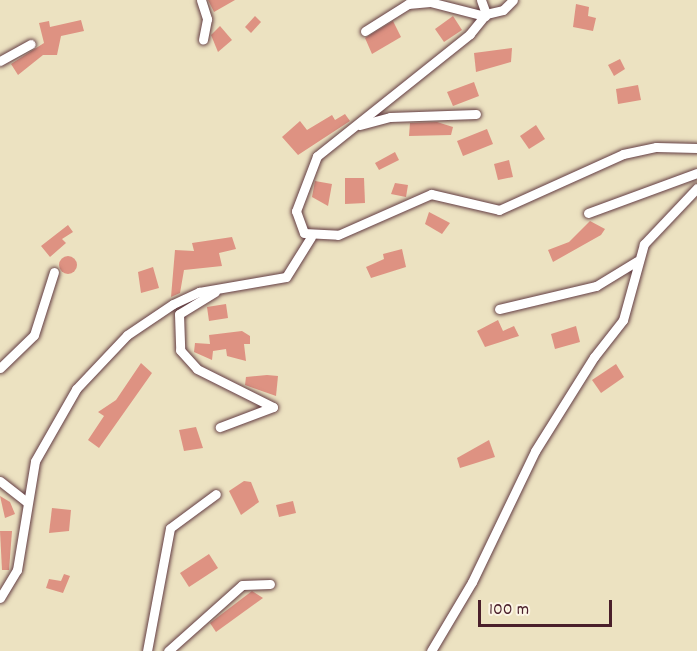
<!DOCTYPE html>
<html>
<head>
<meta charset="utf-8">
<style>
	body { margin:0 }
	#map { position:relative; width:697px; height:651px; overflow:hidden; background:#ece2c1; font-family:Dekko,sans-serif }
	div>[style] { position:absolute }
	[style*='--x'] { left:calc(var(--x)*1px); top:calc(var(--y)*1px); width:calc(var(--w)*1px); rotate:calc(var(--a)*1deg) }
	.building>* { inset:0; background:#de9282 }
	.round { border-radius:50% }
	.roads { filter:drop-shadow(0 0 2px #623c42) drop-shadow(0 0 2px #623c42) }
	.street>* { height:9px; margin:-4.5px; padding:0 4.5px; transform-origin:4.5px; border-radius:4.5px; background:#fff }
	span { translate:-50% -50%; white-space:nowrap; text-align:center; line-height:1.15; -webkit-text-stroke:4.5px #fcf5e5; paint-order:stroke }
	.scale { position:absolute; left:478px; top:600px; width:134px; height:27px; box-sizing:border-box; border:3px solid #4a1f2b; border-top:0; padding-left:8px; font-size:18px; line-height:21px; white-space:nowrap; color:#4a1f2b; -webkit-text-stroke:4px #fcf5e5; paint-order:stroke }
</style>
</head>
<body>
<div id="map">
	<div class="building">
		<div style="clip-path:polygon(208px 0,235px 0,214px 12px)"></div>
		<div style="clip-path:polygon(576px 4px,589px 7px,588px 16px,596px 18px,593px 31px,573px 27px)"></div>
		<div style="clip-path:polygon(255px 16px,261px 22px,251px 33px,245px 27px)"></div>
		<div style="clip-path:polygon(453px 16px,462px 30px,444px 42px,435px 29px)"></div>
		<div style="clip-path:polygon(81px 20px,84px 31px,61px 36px,57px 55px,43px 55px,18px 75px,11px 64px,44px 43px,39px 23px,49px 21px,50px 27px)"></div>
		<div style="clip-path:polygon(393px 21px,401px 37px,372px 54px,365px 38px)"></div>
		<div style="clip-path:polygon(220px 26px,232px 40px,218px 52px,211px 35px)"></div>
		<div style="clip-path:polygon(512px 48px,511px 62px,476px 72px,474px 53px)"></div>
		<div style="clip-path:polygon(620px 59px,625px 69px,614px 76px,608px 65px)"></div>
		<div style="clip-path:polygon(474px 82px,479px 96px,453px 106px,447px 92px)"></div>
		<div style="clip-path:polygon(638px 85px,641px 100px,618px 104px,616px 89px)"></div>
		<div style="clip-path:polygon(345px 114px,350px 121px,298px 155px,282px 137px,300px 121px,307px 130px,332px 115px,335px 120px)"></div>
		<div style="clip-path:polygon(437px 122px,453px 127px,451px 135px,409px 136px,410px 123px)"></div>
		<div style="clip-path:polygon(536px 125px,545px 139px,529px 149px,520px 136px)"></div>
		<div style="clip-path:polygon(487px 129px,493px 144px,463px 156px,457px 141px)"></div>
		<div style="clip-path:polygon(395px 152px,399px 160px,379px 170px,375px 163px)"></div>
		<div style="clip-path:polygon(509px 160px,513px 177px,498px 180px,494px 164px)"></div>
		<div style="clip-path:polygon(345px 178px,364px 178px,365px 203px,345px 204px)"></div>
		<div style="clip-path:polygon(315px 181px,332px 184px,328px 206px,312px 197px)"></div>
		<div style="clip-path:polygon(395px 183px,408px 185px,406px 197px,391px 194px)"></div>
		<div style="clip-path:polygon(429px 212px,450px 223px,442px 234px,425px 224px)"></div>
		<div style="clip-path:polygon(590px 221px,605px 229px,601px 235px,553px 262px,548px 250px,569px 242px)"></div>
		<div style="clip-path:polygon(68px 225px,73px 232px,62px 239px,66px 243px,50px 257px,41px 246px)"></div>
		<div style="clip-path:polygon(232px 237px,236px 249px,219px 253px,222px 266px,184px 270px,180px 293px,171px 297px,175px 250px,194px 251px,192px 243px)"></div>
		<div style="clip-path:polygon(402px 249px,406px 267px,371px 278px,366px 267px,384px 259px,383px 254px)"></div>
		<div class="round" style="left:59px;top:256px;width:18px;height:18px"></div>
		<div style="clip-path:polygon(153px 267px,159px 288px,141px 293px,138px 272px)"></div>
		<div style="clip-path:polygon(226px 304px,228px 318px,209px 321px,207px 307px)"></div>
		<div style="clip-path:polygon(498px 320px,503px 331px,514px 326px,519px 336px,485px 347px,477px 331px)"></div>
		<div style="clip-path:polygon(576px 326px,580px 342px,555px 349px,551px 334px)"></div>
		<div style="clip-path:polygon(242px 331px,250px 336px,250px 344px,244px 344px,246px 361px,227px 356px,226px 349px,213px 351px,212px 360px,194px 352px,195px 343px,210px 344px,209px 335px)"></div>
		<div style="clip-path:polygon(141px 363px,152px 373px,99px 448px,88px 440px,104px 416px,98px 412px,116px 400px)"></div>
		<div style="clip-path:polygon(616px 364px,624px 377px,601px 393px,592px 380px)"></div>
		<div style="clip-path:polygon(267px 375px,278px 376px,276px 396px,245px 385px,246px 377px)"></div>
		<div style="clip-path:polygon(196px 427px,203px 448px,184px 451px,179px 430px)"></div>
		<div style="clip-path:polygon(489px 440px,495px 457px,460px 468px,457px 458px)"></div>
		<div style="clip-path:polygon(244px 481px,251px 482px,259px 502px,241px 515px,229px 491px)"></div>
		<div style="clip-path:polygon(0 496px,10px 502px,15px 514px,5px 518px)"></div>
		<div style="clip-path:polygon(293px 501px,296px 513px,279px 517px,276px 505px)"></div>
		<div style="clip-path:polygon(52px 508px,71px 510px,69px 531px,49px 533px)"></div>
		<div style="clip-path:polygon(0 531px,12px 531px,9px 570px,2px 570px)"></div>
		<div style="clip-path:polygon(209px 554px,218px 568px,189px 587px,180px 573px)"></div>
		<div style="clip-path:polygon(64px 574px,70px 576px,63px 593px,46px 588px,49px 579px,61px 581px)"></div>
		<div style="clip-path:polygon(252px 591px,263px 598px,216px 632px,210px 623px)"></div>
	</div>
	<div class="roads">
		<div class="street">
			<div style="--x:201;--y:0;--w:20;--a:72"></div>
			<div style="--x:207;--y:19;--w:21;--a:101"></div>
			<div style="--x:481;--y:0;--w:15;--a:70"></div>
			<div style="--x:486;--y:14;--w:26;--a:129"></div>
			<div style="--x:470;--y:34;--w:196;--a:141.4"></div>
			<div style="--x:317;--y:156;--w:59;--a:110.9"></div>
			<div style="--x:296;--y:211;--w:23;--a:70"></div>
			<div style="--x:304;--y:233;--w:34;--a:3"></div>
			<div style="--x:338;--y:235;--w:102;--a:-23.8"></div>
			<div style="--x:431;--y:194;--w:70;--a:13.2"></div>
			<div style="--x:499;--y:210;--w:136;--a:-24.3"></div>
			<div style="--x:623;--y:154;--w:34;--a:-12"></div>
			<div style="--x:656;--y:147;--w:41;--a:1.4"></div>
			<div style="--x:486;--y:14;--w:17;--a:-13"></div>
			<div style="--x:503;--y:10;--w:14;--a:-45"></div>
			<div style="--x:365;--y:31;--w:51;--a:-32.1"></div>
			<div style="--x:408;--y:4;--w:22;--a:-5"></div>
			<div style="--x:430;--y:2;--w:57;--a:14.3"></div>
			<div style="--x:0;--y:61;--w:35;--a:-29"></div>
			<div style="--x:360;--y:125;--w:31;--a:-15"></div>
			<div style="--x:390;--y:117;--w:86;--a:-2"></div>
			<div style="--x:588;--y:213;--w:116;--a:-20.2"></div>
			<div style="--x:215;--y:292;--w:42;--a:148.6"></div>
			<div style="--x:179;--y:314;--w:36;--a:88"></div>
			<div style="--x:180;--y:350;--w:25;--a:48"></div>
			<div style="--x:197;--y:369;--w:85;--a:26.6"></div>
			<div style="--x:273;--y:407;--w:57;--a:159.3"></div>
			<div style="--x:499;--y:309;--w:100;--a:-13.3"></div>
			<div style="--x:596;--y:286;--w:48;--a:-31.4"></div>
			<div style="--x:0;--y:368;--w:47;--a:-44.1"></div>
			<div style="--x:34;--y:335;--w:66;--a:-72.4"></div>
			<div style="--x:0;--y:481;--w:34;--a:38"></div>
			<div style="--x:0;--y:598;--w:33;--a:-59"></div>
			<div style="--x:17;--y:570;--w:110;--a:-80.6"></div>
			<div style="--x:35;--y:461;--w:83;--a:-60.3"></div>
			<div style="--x:76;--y:389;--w:74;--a:-46.6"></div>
			<div style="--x:127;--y:335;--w:55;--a:-34"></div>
			<div style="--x:173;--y:304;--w:29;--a:-25"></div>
			<div style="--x:199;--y:292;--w:88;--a:-9.8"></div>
			<div style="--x:286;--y:277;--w:47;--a:-58"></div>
			<div style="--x:147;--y:651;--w:125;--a:-79.4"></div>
			<div style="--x:170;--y:528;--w:57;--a:-36.5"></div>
			<div style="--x:168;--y:651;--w:99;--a:-41.7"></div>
			<div style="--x:242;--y:585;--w:28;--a:-2"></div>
			<div style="--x:431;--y:651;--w:80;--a:-59.3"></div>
			<div style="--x:472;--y:582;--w:145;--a:-64.3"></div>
			<div style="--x:535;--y:451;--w:111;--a:-57.9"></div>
			<div style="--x:594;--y:357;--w:47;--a:-51.9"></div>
			<div style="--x:623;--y:320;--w:79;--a:-74.6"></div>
			<div style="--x:644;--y:244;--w:77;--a:-46.6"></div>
		</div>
	</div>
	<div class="scale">100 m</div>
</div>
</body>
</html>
